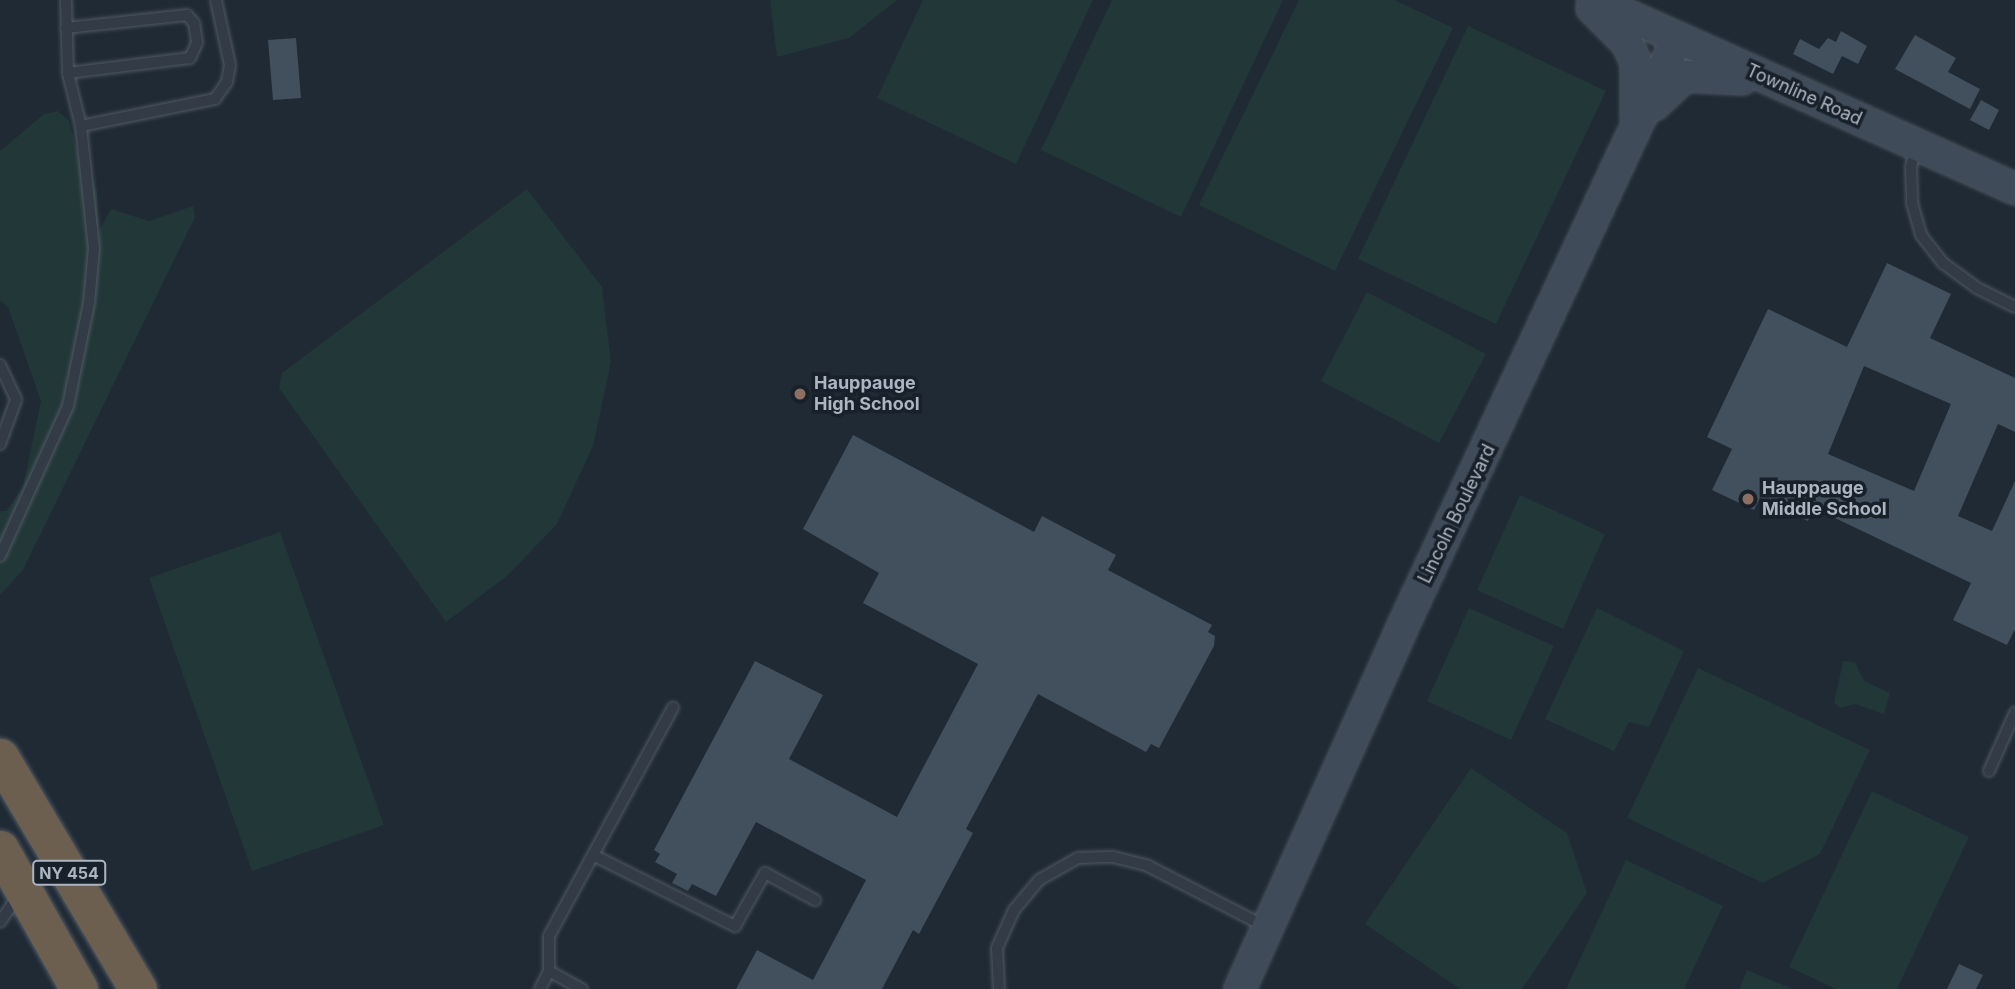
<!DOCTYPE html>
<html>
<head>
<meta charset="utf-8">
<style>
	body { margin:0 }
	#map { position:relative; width:2015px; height:989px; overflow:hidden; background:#1f2a35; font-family:Inter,sans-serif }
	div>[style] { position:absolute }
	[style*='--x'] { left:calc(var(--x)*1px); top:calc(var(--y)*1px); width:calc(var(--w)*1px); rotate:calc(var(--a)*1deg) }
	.green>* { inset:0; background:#223737 }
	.building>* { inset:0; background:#424f5d }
	.roads { filter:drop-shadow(0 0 2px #505964) drop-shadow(0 0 2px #505964) }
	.lane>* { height:10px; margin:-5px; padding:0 5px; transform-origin:5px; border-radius:5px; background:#323b46 }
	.secondary>* { height:30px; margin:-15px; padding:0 15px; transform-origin:15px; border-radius:15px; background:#404b59 }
	.highway>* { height:37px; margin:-18.5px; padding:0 18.5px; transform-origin:18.5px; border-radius:18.5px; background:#6c5f4f }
	.dots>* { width:19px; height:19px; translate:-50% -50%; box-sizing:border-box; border:4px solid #18202a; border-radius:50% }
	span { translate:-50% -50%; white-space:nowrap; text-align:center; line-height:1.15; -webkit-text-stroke:7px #18202a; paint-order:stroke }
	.shield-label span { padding:2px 5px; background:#18202a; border:2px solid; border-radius:5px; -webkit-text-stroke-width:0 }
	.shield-label { font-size:16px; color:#acb6c3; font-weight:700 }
	.street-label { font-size:18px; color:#acb6c3 }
	.poi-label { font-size:18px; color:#acb6c3; font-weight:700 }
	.left { translate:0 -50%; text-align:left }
</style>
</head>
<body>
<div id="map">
	<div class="green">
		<div style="clip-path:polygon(770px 0,897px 0,849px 38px,777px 57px)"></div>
		<div style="clip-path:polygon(923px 0,1093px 0,1016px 164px,877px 98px)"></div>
		<div style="clip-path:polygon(1112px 0,1283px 0,1181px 217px,1041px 150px)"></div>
		<div style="clip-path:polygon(1299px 0,1395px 0,1453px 28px,1335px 271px,1199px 205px)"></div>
		<div style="clip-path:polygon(1468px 26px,1606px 91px,1496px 324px,1358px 259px)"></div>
		<div style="clip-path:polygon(58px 111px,69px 121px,79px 159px,97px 191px,98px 233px,111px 209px,149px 221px,193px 206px,195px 217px,23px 570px,0 595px,0 511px,6px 511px,23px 487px,41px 401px,8px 307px,0 300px,0 151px,44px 114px)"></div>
		<div style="clip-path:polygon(527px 189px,602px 287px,611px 362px,593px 446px,557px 524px,507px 576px,446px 622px,279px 388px,282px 373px)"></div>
		<div style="clip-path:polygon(1367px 292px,1486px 354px,1439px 443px,1321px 381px)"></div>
		<div style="clip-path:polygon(1520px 495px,1605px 534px,1563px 629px,1477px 590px)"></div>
		<div style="clip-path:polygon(280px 532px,384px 825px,252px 871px,149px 578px)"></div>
		<div style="clip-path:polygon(1469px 608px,1554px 646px,1511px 740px,1427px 701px)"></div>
		<div style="clip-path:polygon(1597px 608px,1684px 651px,1649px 727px,1629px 722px,1614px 751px,1545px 719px)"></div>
		<div style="clip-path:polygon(1843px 661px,1855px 662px,1864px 681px,1890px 693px,1884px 714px,1855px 704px,1841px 708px,1834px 703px)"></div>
		<div style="clip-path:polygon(1698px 668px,1870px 750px,1820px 854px,1763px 883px,1627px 818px)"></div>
		<div style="clip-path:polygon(1471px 768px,1567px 833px,1587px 893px,1522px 989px,1460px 989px,1365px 924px)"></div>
		<div style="clip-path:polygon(1872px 791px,1969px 837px,1897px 989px,1836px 989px,1789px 967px)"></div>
		<div style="clip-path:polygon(1626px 860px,1723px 906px,1684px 989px,1566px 989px)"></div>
		<div style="clip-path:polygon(1747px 970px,1793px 989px,1739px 989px)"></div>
	</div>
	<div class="building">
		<div style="clip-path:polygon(1841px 31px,1867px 46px,1858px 64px,1842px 56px,1833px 74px,1793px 54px,1800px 39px,1819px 49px,1828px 38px,1836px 42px)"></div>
		<div style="clip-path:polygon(1915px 35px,1956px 58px,1948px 72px,1980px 89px,1970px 109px,1895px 69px)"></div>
		<div style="clip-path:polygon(296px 38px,301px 98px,273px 100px,268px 40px)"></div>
		<div style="clip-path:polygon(1981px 100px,1999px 110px,1989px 130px,1970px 120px)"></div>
		<div style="clip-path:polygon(evenodd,1887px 263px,1951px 294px,1930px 338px,2015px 378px,2015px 432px,1998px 424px,1958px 516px,1992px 531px,2015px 481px,2015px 629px,2007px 645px,1953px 620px,1971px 583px,1814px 508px,1808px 521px,1760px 498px,1754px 510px,1712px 490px,1732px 449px,1707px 437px,1768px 309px,1847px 347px,1887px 263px,1864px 366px,1951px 404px,1914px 491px,1828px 454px,1864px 366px)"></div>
		<div style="clip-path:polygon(853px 435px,1034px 532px,1042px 516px,1116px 555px,1108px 570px,1212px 625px,1208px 632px,1215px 636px,1214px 646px,1159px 748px,1151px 744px,1146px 752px,1038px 694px,966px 829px,973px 833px,919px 934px,913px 930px,882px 989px,736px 989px,757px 950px,813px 980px,866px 880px,756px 822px,716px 896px,692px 884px,688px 891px,672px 883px,677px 874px,655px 862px,660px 854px,654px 850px,755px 661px,823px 695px,789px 759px,897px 817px,978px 664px,863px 603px,879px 573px,803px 529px)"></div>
		<div style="clip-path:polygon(1959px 964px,1983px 975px,1976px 989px,1947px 989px)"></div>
	</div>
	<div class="roads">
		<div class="lane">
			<div style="--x:66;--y:28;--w:122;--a:-6.1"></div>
			<div style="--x:187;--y:15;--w:11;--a:49"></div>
			<div style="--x:194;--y:23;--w:20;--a:81"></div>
			<div style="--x:197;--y:43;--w:17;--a:115"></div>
			<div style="--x:190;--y:58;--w:123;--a:173"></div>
			<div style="--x:81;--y:126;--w:137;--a:-11.4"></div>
			<div style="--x:215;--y:99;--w:21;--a:-55"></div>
			<div style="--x:227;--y:82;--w:17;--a:-80"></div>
			<div style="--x:230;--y:65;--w:66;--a:-102.2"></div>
			<div style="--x:1916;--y:148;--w:20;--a:105"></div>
			<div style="--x:1911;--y:167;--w:36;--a:88"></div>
			<div style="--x:1912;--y:203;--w:33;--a:74"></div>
			<div style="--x:1921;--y:235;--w:36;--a:52"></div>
			<div style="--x:1943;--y:263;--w:42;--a:36.3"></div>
			<div style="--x:1977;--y:288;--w:42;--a:26.6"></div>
			<div style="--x:0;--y:365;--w:38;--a:65"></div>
			<div style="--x:16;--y:400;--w:47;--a:110"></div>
			<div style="--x:0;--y:556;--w:165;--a:-65.6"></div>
			<div style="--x:68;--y:406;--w:105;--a:-78.5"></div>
			<div style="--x:89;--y:303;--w:55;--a:-84.8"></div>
			<div style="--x:94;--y:248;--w:123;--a:-96.1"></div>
			<div style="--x:81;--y:126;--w:55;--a:-103.8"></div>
			<div style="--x:68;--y:73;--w:73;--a:-91.6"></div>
			<div style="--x:1989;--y:771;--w:64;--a:-65.9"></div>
			<div style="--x:593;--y:855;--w:159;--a:26.6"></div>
			<div style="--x:735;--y:926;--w:61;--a:-60.5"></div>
			<div style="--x:765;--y:873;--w:57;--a:28.4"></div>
			<div style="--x:0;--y:922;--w:33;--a:-55"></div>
			<div style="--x:549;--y:971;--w:38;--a:29"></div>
			<div style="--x:540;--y:989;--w:20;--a:-63"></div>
			<div style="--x:549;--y:971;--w:35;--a:-90"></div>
			<div style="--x:549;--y:936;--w:260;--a:-61.5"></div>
			<div style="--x:999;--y:989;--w:41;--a:-92.8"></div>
			<div style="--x:997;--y:948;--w:42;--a:-65.9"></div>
			<div style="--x:1014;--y:910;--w:39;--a:-50"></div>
			<div style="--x:1039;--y:880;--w:45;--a:-29.4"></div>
			<div style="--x:1078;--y:858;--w:35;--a:-2"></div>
			<div style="--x:1113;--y:857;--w:36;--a:14"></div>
			<div style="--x:1148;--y:866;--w:133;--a:27.3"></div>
		</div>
		<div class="secondary">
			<div style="--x:1593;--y:0;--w:462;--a:24.1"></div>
			<div style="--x:1592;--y:8;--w:49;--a:45"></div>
			<div style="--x:1627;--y:43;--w:21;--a:65"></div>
			<div style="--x:1636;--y:62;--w:54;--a:90"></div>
			<div style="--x:1654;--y:105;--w:42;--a:-43.1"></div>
			<div style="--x:1685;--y:76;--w:57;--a:3"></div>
			<div style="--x:1240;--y:989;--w:396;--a:-65.8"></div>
			<div style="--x:1402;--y:628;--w:650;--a:-64.97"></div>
		</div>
		<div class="highway">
			<div style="--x:0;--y:757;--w:270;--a:59.3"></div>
			<div style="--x:0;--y:849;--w:161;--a:60.6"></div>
		</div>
	</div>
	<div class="dots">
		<div style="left:800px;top:394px;background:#8d6e63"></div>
		<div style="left:1748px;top:499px;background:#8d6e63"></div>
	</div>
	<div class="shield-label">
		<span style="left:69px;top:873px">NY 454</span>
	</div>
	<div class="street-label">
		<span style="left:1804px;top:95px;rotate:24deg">Townline Road</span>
		<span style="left:1457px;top:514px;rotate:-64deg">Lincoln Boulevard</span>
	</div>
	<div class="poi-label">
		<span class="left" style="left:814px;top:394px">Hauppauge<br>High School</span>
		<span class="left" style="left:1762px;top:499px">Hauppauge<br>Middle School</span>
	</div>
</div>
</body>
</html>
